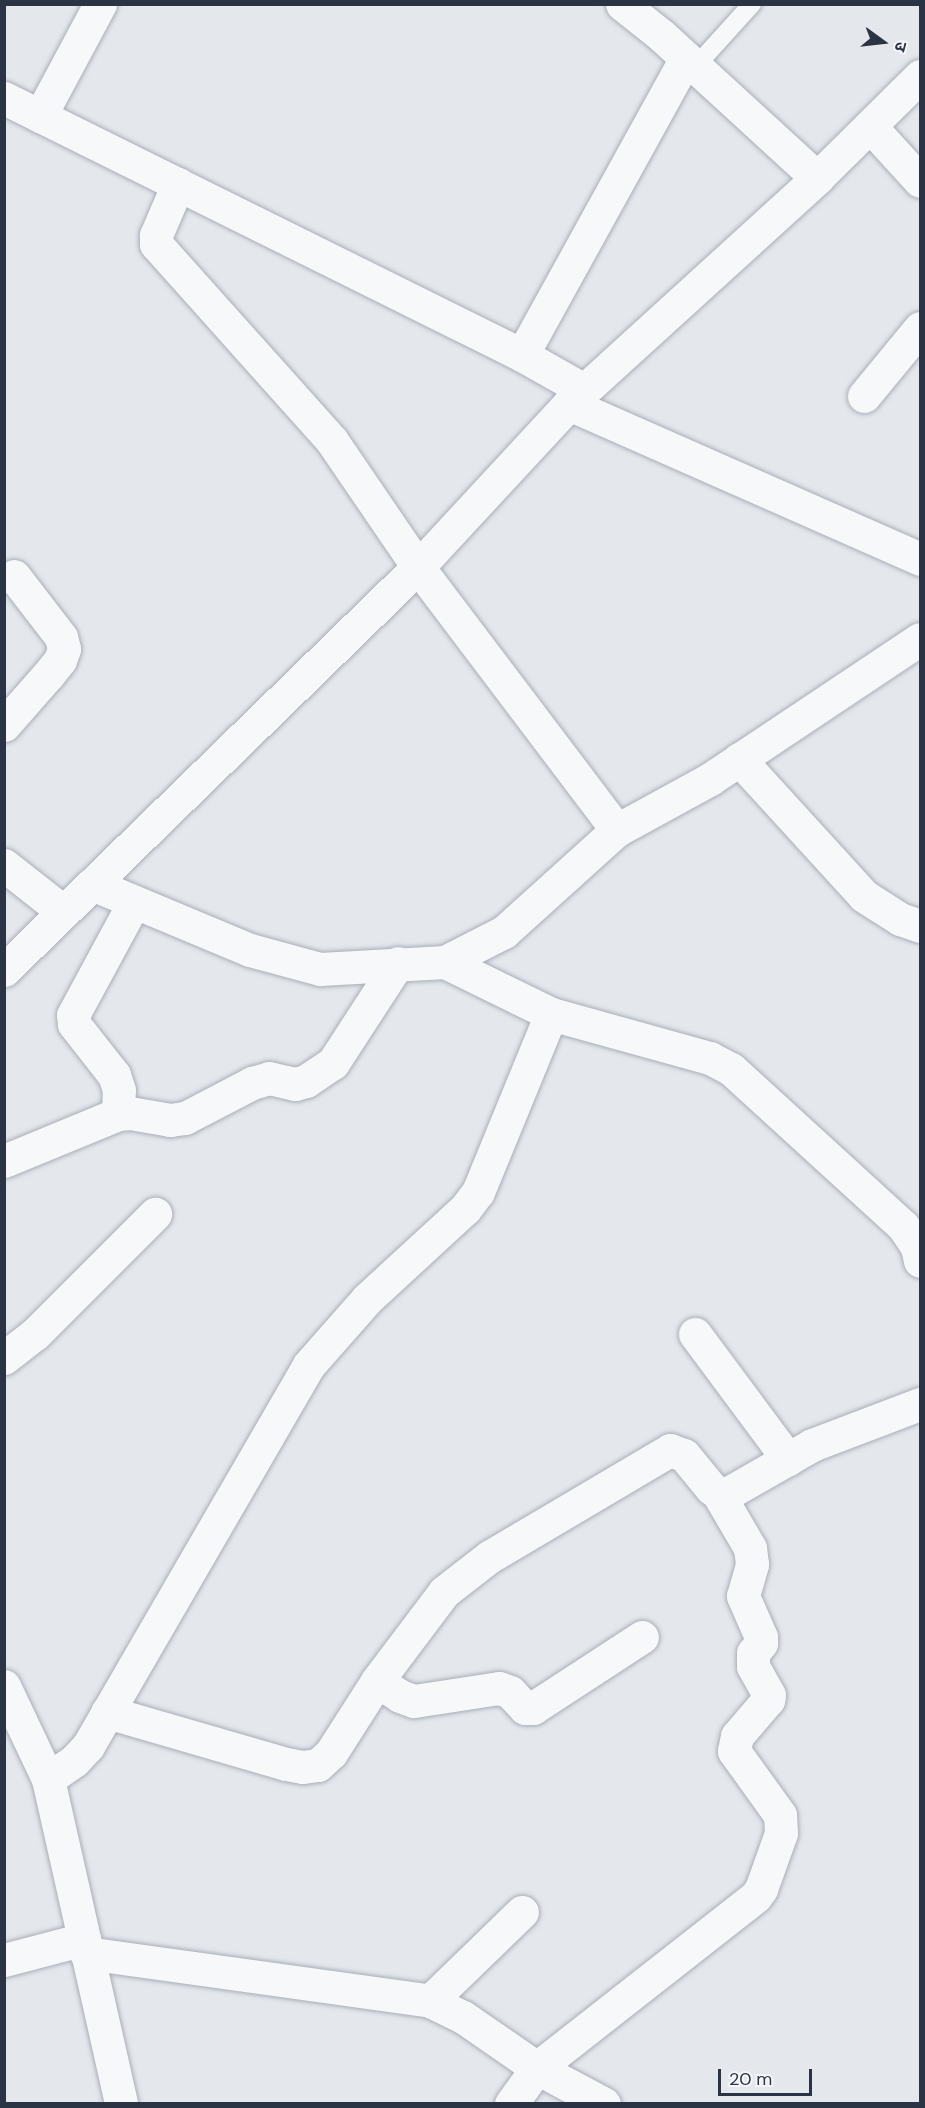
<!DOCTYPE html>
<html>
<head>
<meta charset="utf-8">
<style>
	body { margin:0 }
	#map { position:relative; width:925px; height:2108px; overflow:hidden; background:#e4e7ec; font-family:"DM Sans","Noto Sans Devanagari",sans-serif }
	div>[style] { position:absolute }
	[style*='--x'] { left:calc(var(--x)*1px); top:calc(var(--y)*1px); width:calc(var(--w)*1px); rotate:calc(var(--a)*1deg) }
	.roads { filter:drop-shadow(0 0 2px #a9aeb7) drop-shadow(0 0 2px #a9aeb7) }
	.lane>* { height:18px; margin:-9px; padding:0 9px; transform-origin:9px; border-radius:9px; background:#f7f8fa }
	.street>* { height:33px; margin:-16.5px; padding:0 16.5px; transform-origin:16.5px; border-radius:16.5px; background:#f7f8fa }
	span { translate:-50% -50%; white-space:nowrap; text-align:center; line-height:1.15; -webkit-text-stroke:4.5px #f4f6f9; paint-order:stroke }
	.frame { position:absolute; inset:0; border:6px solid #2b3445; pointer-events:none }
	.north { position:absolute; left:853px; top:12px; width:60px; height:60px; -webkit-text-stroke:4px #f4f6f9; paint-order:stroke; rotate:105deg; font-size:16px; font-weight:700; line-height:24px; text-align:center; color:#2b3445 }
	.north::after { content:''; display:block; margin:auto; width:21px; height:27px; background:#2b3445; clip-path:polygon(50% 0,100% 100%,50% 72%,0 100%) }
	.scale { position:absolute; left:718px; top:2069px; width:94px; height:27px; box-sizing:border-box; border:3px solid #2b3445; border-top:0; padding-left:8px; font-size:18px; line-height:21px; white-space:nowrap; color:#2b3445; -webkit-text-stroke:4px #f4f6f9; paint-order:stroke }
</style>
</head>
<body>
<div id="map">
	<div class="roads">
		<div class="lane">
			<div style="--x:695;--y:67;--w:85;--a:-47.9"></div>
		</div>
		<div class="street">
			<div style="--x:622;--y:4;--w:50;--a:38.5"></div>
			<div style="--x:661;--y:35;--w:212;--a:42.5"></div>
			<div style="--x:4;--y:98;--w:578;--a:26.39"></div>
			<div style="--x:522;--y:355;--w:71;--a:29.4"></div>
			<div style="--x:40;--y:116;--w:127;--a:-61.8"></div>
			<div style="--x:870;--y:126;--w:74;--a:47.7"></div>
			<div style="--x:178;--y:184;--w:56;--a:113.3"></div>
			<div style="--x:156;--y:235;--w:9;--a:90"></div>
			<div style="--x:156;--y:244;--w:264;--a:48.2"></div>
			<div style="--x:332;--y:441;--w:153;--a:55.7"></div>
			<div style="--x:418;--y:567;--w:330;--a:52.9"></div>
			<div style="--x:522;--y:355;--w:339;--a:-61.1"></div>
			<div style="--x:864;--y:396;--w:88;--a:-50.5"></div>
			<div style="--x:569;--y:404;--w:384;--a:23.8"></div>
			<div style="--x:4;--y:725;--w:67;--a:-48.7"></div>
			<div style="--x:48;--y:675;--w:19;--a:-51"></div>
			<div style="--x:60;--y:660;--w:12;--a:-70"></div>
			<div style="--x:64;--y:649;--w:12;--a:-104"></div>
			<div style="--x:61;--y:637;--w:77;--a:-127.6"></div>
			<div style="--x:739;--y:759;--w:185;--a:47.6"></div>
			<div style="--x:864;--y:896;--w:43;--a:32.6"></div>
			<div style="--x:900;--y:919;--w:21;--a:19"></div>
			<div style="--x:4;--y:865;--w:76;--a:38.1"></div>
			<div style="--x:92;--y:884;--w:171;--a:22.7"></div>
			<div style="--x:250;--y:950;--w:73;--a:15.2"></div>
			<div style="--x:320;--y:969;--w:125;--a:-3.2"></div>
			<div style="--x:445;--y:962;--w:118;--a:26.1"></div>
			<div style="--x:551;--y:1014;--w:165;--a:15.5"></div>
			<div style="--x:710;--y:1058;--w:24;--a:28"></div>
			<div style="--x:731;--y:1069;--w:233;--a:42.4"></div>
			<div style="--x:903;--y:1226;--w:25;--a:56"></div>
			<div style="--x:917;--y:1247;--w:14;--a:78"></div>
			<div style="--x:445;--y:962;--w:66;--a:-27"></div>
			<div style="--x:504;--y:932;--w:152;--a:-42.1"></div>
			<div style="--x:617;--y:830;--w:106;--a:-28.7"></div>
			<div style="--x:710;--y:779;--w:252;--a:-33.7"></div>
			<div style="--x:4;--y:970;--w:578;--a:-44.23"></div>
			<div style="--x:418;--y:567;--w:222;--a:-47.2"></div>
			<div style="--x:569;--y:404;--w:336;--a:-42.3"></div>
			<div style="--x:817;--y:178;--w:145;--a:-44.7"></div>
			<div style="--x:118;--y:1114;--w:24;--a:-88"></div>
			<div style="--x:119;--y:1090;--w:16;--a:-108"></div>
			<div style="--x:114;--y:1075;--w:65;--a:-128.1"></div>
			<div style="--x:74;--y:1024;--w:9;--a:-96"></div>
			<div style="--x:73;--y:1015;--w:128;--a:-61.6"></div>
			<div style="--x:4;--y:1161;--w:123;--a:-22.4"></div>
			<div style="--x:118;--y:1114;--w:12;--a:-5"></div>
			<div style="--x:130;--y:1113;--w:41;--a:9.9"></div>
			<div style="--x:170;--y:1120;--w:15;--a:-8"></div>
			<div style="--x:185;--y:1118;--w:76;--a:-27.6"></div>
			<div style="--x:252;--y:1083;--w:18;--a:-16"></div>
			<div style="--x:269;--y:1078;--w:27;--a:13"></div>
			<div style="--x:295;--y:1084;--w:11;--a:-15"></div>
			<div style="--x:306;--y:1081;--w:32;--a:-34"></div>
			<div style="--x:333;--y:1063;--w:119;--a:-57"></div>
			<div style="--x:695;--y:1334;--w:156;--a:53.4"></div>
			<div style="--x:4;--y:1358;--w:39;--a:-38"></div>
			<div style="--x:35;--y:1334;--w:170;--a:-45"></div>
			<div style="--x:377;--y:1681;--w:27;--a:33"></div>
			<div style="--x:400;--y:1696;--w:15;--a:20"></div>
			<div style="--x:414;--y:1701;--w:86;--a:-8.7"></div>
			<div style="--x:499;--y:1688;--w:12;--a:20"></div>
			<div style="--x:510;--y:1692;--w:22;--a:47"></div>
			<div style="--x:525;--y:1708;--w:8;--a:0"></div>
			<div style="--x:533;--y:1708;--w:130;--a:-33.1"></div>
			<div style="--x:4;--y:1686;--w:103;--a:64.7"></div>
			<div style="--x:48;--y:1779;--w:333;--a:77.3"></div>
			<div style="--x:107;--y:1712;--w:186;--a:16.2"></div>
			<div style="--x:286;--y:1764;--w:17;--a:10"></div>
			<div style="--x:303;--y:1767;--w:15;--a:-8"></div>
			<div style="--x:318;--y:1765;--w:18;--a:-43"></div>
			<div style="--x:331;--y:1753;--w:85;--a:-57.4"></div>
			<div style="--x:377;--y:1681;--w:111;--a:-53"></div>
			<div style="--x:444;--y:1592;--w:57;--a:-37.9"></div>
			<div style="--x:489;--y:1557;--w:210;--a:-30.6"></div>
			<div style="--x:670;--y:1450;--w:15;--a:20"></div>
			<div style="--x:684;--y:1455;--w:43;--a:50.7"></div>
			<div style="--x:711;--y:1488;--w:14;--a:34"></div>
			<div style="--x:723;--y:1496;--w:103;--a:-29.8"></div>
			<div style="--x:812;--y:1445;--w:116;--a:-20.8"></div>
			<div style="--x:48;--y:1779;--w:32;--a:-35"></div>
			<div style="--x:74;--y:1761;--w:21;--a:-47"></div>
			<div style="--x:88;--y:1746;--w:439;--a:-59.9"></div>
			<div style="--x:308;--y:1366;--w:89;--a:-48.6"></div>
			<div style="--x:367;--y:1299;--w:133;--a:-42.6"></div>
			<div style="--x:465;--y:1209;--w:21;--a:-53"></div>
			<div style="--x:478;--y:1192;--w:192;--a:-67.7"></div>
			<div style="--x:86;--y:1953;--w:347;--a:7.9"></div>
			<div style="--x:430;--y:2001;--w:37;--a:26"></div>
			<div style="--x:463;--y:2017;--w:90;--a:34.6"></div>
			<div style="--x:537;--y:2068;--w:76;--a:28.2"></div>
			<div style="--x:4;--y:1960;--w:83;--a:-14.7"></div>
			<div style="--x:430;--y:2001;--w:128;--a:-44.1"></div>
			<div style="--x:511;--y:2104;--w:44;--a:-54.2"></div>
			<div style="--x:537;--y:2068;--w:278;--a:-38.1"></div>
			<div style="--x:756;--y:1896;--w:9;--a:-54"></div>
			<div style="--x:761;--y:1889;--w:59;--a:-70.3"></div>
			<div style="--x:781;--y:1833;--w:18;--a:-93"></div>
			<div style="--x:780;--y:1815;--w:79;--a:-125.7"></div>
			<div style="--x:734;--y:1751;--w:15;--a:-79"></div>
			<div style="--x:737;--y:1736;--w:48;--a:-49.3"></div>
			<div style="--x:768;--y:1700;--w:5;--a:-79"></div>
			<div style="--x:769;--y:1695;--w:33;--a:-119"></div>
			<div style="--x:753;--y:1666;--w:13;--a:-90"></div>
			<div style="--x:753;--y:1653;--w:13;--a:-51"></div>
			<div style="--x:761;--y:1643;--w:6;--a:-90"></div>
			<div style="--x:761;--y:1637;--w:45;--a:-113.7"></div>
			<div style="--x:743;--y:1596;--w:33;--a:-74"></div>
			<div style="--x:752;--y:1564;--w:16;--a:-97"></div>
			<div style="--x:750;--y:1548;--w:61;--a:-120.3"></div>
		</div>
	</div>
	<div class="frame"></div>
	<div class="north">उ</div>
	<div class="scale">20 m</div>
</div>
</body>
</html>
